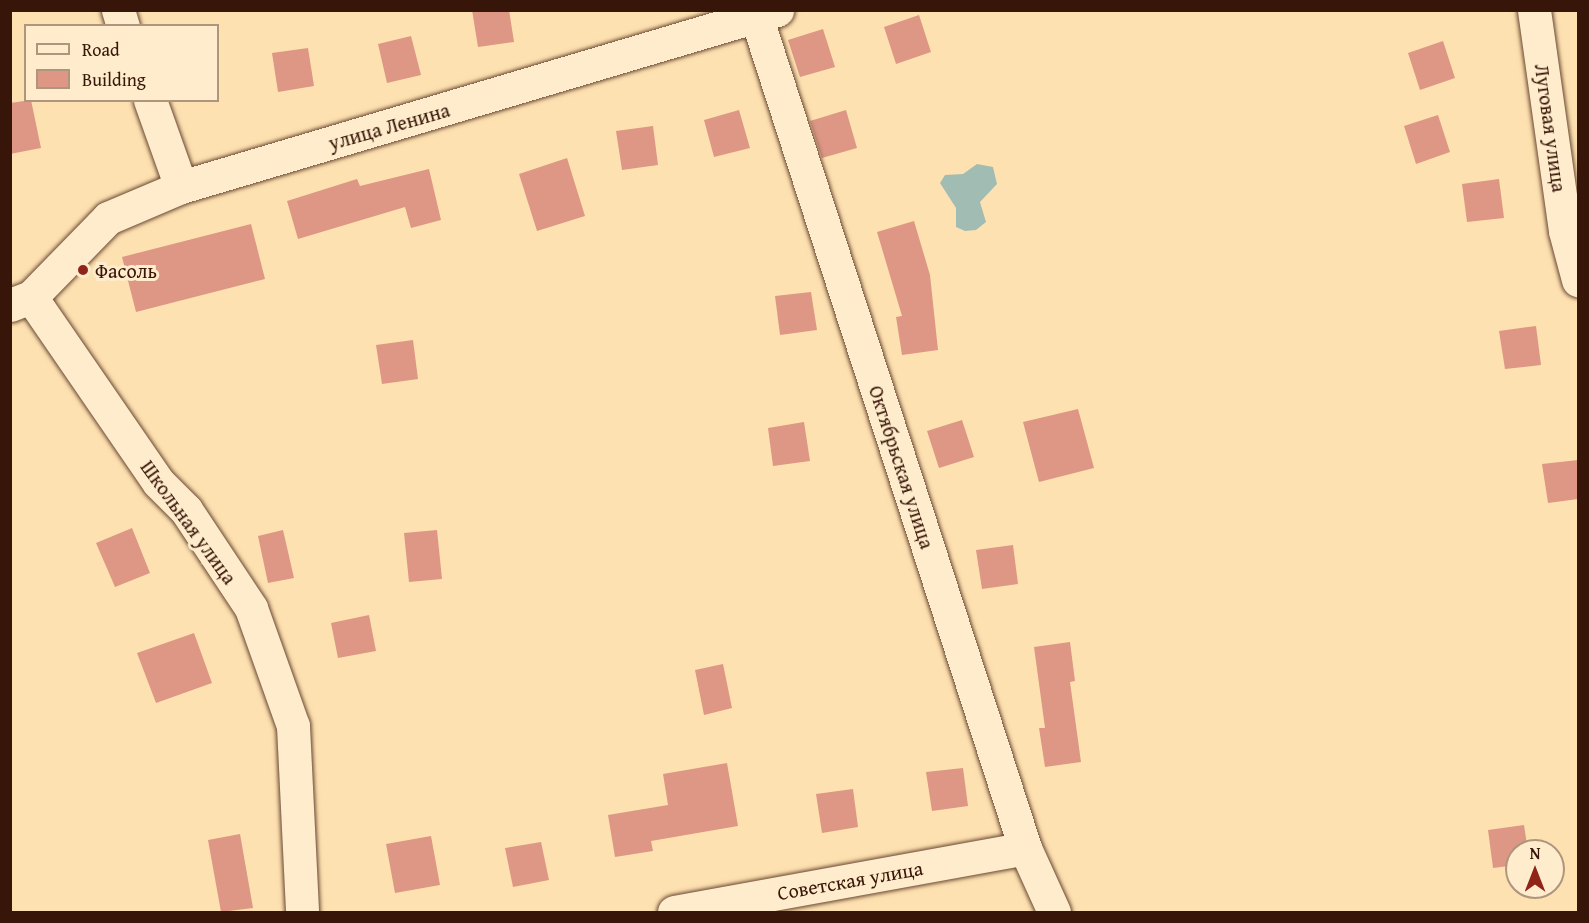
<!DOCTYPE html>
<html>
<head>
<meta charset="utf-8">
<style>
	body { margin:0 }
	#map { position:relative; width:1589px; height:923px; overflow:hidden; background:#fee1b1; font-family:"Gentium Book Plus",serif }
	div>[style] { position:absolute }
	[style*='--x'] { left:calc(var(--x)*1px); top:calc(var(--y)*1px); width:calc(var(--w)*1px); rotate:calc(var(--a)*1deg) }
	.water>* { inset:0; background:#a1bcb3 }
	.building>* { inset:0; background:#dd9784 }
	.roads { filter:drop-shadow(0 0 2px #694832) drop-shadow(0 0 2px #694832) }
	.minor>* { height:33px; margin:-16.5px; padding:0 16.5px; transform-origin:16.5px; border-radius:16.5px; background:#feeccc }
	.dots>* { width:16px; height:16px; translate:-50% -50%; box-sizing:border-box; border:3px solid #feeccc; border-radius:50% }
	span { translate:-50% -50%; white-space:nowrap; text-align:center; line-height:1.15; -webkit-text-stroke:6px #feeccc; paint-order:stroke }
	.street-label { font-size:20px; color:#371508 }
	.poi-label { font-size:20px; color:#371508 }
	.left { translate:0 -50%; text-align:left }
	.frame { position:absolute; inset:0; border:12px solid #371508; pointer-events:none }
	.legend { position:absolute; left:24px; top:24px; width:195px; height:78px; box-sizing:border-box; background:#feeccc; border:2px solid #ae967e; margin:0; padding:8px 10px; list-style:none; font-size:18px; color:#371508 }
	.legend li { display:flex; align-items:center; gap:12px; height:30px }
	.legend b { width:30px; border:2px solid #ae967e }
	.north { position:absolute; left:1505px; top:839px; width:60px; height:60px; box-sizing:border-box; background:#feeccc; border:2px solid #ae967e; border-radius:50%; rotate:0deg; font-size:16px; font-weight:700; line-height:24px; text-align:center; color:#371508 }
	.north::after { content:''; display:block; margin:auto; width:21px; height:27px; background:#8f2418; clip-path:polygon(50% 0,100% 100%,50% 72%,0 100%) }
</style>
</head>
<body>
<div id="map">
	<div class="water">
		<div style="clip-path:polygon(977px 164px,993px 167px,997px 184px,980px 202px,986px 222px,976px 230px,965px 231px,956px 227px,956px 208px,940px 183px,945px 175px,963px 174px)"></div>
	</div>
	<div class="building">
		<div style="clip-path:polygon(472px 10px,509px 10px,514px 42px,478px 47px)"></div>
		<div style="clip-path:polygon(919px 15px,931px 52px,896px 64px,884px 27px)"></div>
		<div style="clip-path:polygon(823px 29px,835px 67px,800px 77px,788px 40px)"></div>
		<div style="clip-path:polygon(411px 36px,421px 75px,387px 83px,378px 44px)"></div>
		<div style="clip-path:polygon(1443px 41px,1455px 78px,1420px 90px,1408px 53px)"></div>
		<div style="clip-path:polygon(308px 48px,314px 86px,278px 92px,272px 53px)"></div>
		<div style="clip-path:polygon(31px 100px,41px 148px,10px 154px,10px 103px)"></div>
		<div style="clip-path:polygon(739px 110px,750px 148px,714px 157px,704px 120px)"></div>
		<div style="clip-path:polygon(846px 110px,857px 148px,822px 158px,810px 121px)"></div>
		<div style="clip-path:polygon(1438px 115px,1450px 152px,1416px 164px,1404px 126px)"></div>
		<div style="clip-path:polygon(653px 126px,658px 165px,622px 170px,616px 131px)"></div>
		<div style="clip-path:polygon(567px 158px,585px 216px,537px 231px,519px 174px)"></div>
		<div style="clip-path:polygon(429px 169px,441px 220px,411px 228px,405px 207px,298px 239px,287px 201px,357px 179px,360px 186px)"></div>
		<div style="clip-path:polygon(1499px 179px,1504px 218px,1467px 222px,1462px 184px)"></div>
		<div style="clip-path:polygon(914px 221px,930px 275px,938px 350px,902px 355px,896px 317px,902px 316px,877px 232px)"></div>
		<div style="clip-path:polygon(251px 224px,265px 279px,136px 312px,122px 257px)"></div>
		<div style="clip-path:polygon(811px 292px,817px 330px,780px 335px,775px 296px)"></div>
		<div style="clip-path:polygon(1536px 326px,1541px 365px,1505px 369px,1499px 331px)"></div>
		<div style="clip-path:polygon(413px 340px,418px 379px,382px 384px,376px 345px)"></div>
		<div style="clip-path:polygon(1078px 409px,1094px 468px,1039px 482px,1023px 422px)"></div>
		<div style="clip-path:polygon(962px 420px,974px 457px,939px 468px,927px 431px)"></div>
		<div style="clip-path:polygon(804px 422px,810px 461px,773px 466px,768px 428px)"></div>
		<div style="clip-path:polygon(1578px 460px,1578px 499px,1548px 503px,1542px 464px)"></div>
		<div style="clip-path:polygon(132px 528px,150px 573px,115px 587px,96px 543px)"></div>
		<div style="clip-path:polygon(283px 530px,294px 578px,268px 583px,258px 536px)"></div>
		<div style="clip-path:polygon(437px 530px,442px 579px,409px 582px,404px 533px)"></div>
		<div style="clip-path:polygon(1013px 545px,1018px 584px,982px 589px,976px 550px)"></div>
		<div style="clip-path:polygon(369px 615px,376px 651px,338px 658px,331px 623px)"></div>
		<div style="clip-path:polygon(194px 633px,212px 683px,156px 703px,137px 653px)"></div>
		<div style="clip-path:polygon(1070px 642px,1075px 681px,1070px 682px,1081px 762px,1045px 767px,1039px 728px,1045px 728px,1034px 647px)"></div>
		<div style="clip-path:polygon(723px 664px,732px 708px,704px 715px,695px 670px)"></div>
		<div style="clip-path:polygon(727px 763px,738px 826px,651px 841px,653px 851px,615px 857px,608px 815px,668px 805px,663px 774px)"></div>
		<div style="clip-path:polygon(963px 768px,968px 806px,932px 811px,926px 772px)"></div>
		<div style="clip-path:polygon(853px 789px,858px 827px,822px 833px,816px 794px)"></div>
		<div style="clip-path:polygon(1524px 825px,1528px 851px,1517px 851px,1517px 865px,1493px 868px,1488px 830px)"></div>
		<div style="clip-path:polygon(240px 834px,253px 908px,221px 912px,208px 840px)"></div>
		<div style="clip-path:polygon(431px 836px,440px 885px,395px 893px,386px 844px)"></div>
		<div style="clip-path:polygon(541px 842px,549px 880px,513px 887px,505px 848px)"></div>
	</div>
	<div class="roads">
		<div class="minor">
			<div style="--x:118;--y:10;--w:17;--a:73"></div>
			<div style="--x:1534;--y:10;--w:223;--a:82"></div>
			<div style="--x:1565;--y:231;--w:51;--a:75.1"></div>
			<div style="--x:757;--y:19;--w:871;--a:72.08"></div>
			<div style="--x:1025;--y:848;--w:70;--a:65.6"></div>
			<div style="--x:150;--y:100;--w:92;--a:70.4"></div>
			<div style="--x:31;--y:297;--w:224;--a:55.5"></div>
			<div style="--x:158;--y:482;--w:40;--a:45"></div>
			<div style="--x:186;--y:510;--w:118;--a:56.4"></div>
			<div style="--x:251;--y:608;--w:125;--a:70.4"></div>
			<div style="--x:293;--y:726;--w:186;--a:87.2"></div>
			<div style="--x:10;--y:305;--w:22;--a:-21"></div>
			<div style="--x:31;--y:297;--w:110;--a:-45.7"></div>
			<div style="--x:108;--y:218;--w:79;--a:-23"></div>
			<div style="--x:181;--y:187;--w:622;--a:-16.54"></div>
			<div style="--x:674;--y:912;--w:357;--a:-10.3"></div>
		</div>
	</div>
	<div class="dots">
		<div style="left:83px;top:270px;background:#8f2418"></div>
	</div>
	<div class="street-label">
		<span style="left:389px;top:126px;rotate:-16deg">улица Ленина</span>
		<span style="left:1551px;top:128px;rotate:82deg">Луговая улица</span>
		<span style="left:902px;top:467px;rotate:72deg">Октябрьская улица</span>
		<span style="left:189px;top:522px;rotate:54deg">Школьная улица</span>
		<span style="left:850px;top:880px;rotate:-10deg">Советская улица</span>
	</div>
	<div class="poi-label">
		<span class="left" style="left:95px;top:270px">Фасоль</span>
	</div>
	<div class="frame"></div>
	<ul class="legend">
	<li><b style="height:8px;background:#feeccc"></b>Road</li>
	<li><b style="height:16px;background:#dd9784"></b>Building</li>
	</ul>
	<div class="north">N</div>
</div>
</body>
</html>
